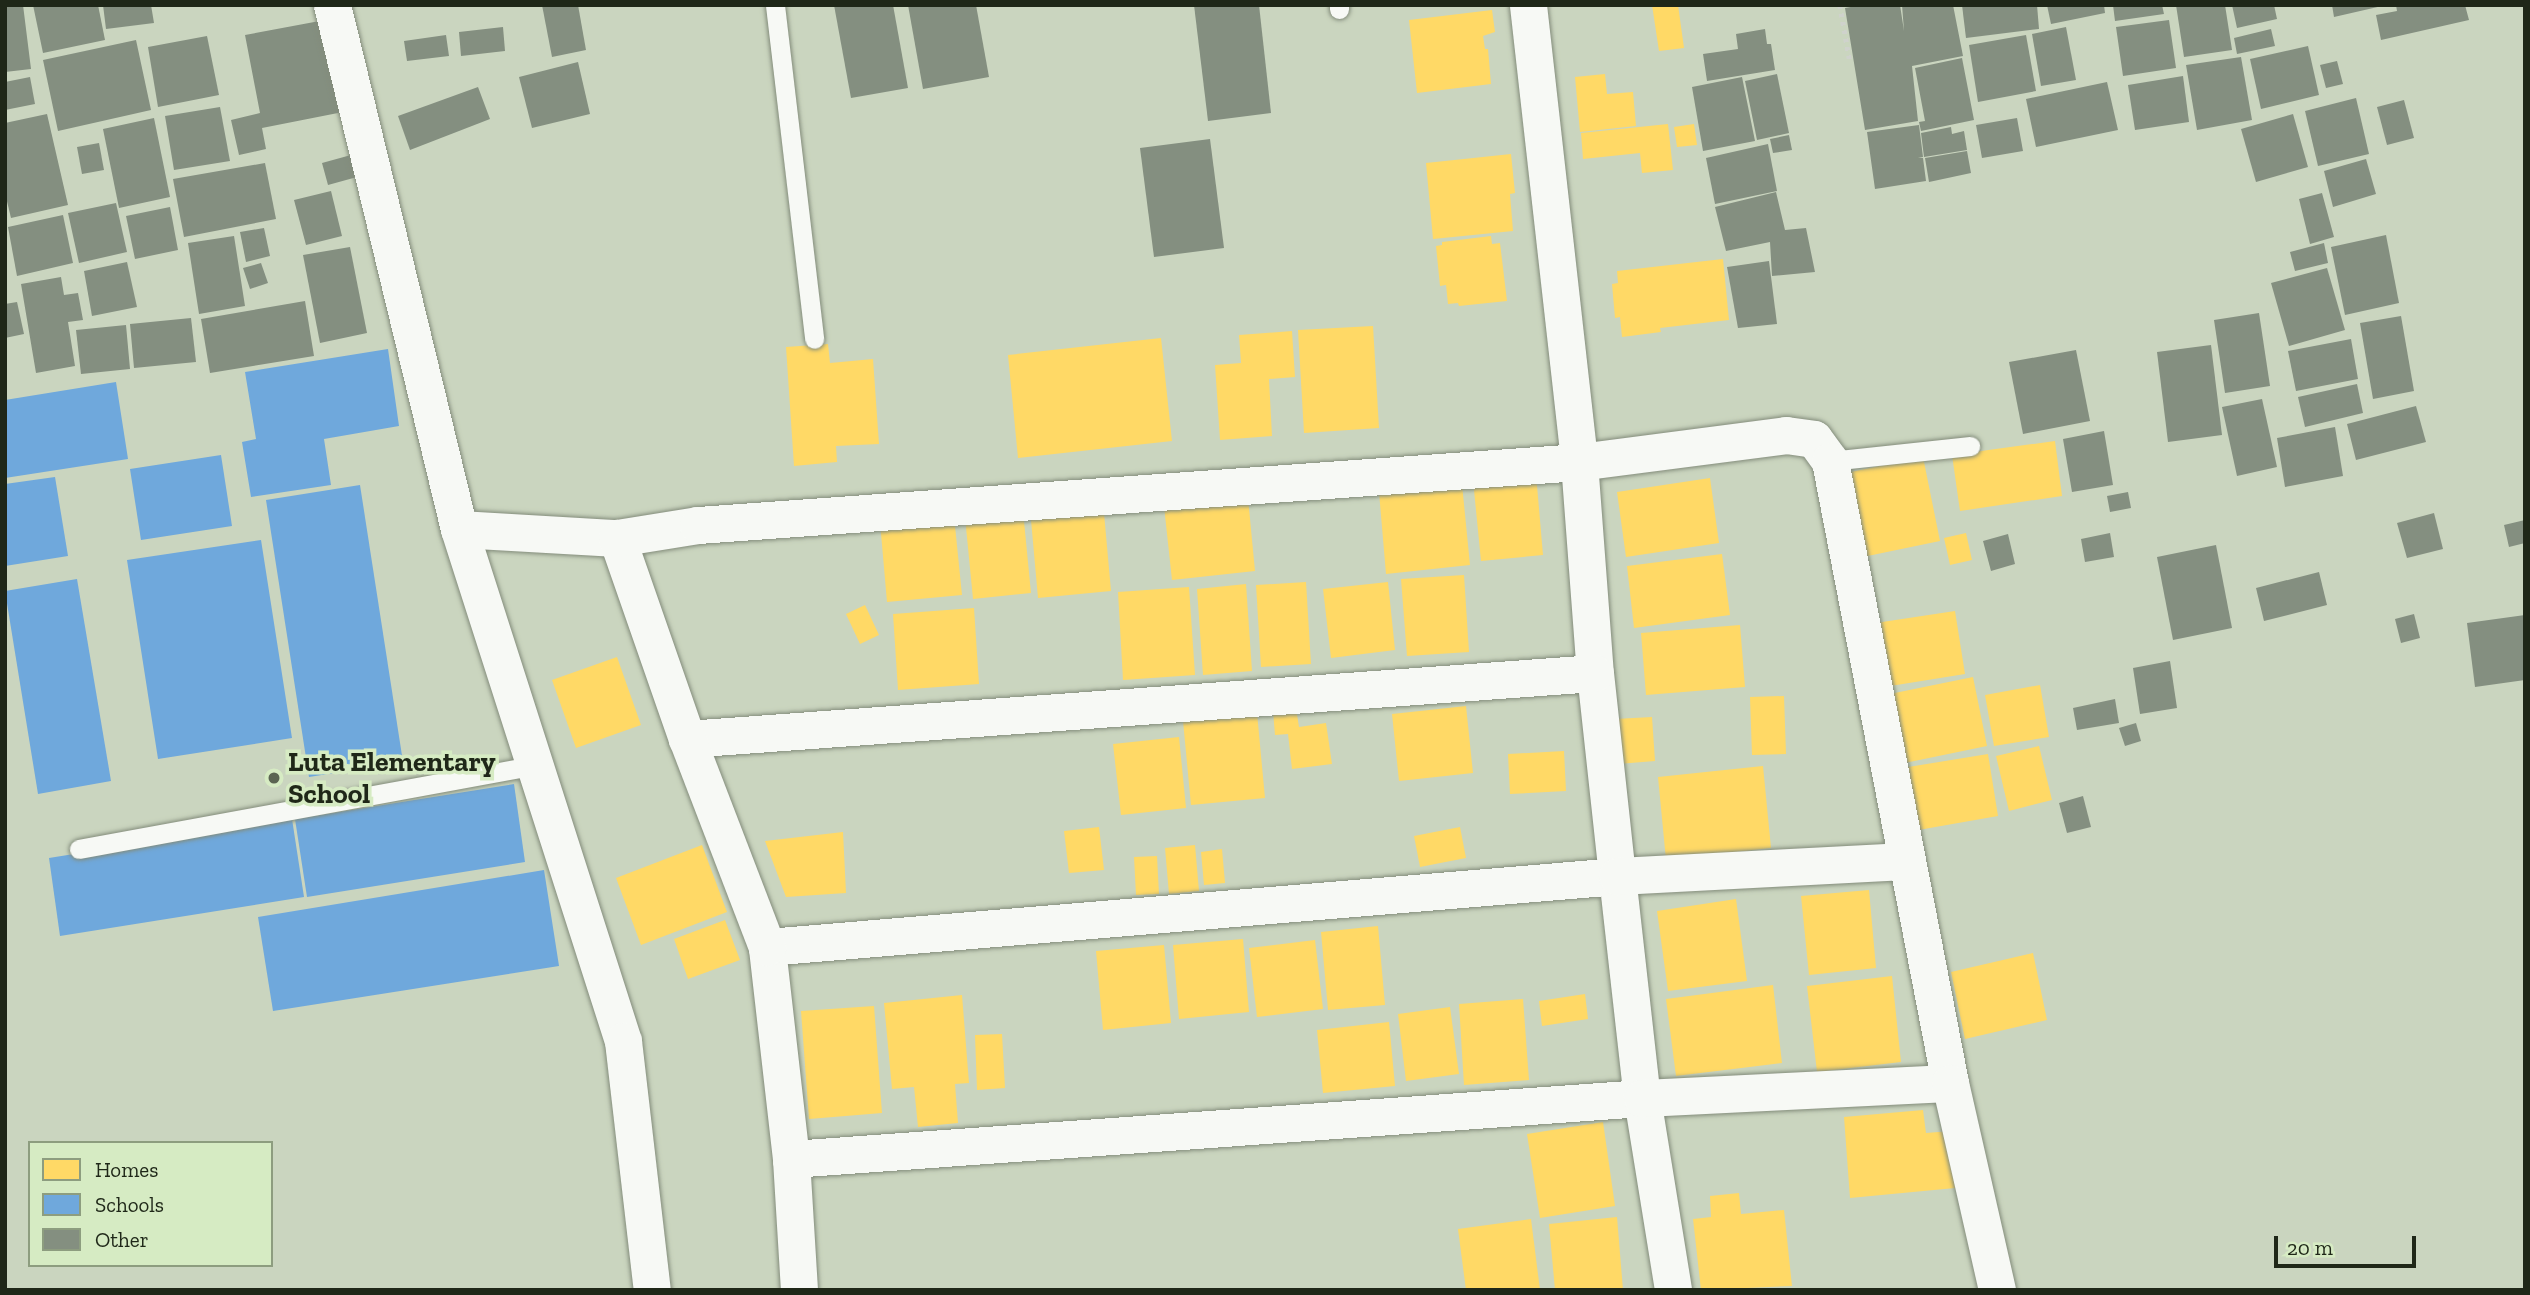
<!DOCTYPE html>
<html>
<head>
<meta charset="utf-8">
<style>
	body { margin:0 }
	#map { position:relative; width:2530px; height:1295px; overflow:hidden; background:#cad5bf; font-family:"Zilla Slab",serif }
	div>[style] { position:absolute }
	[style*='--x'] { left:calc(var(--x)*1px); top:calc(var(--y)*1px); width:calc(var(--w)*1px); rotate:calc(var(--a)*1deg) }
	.homes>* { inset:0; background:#ffd966 }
	.schools>* { inset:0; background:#6fa8dc }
	.building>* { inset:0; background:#848f80 }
	.path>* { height:4.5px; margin-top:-2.25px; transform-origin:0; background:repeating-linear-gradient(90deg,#cfd2cc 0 3.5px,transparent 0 8.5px) }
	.roads { filter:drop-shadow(0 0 2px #838c7b) drop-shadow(0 0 2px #838c7b) }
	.service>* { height:19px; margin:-9.5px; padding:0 9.5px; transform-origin:9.5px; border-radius:9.5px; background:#f7f9f5 }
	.minor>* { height:37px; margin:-18.5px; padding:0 18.5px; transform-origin:18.5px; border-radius:18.5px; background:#f7f9f5 }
	.dots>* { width:19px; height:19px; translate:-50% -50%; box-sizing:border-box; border:4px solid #d6ebc3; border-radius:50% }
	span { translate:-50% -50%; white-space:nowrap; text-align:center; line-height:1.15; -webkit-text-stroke:7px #d6ebc3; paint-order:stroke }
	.poi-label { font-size:28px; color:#1f2718; font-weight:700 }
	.left { translate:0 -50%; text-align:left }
	.frame { position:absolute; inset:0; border:7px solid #1f2718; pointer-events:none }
	.legend { position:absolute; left:28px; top:1141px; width:245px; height:126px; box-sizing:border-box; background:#d6ebc3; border:2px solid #8d9d7f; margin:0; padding:9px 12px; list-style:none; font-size:21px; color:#1f2718 }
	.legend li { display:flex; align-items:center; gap:14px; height:35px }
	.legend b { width:35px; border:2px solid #8d9d7f }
	.scale { position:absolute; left:2274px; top:1236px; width:142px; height:32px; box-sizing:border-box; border:4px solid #1f2718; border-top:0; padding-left:9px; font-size:21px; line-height:24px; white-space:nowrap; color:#1f2718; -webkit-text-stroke:5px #d6ebc3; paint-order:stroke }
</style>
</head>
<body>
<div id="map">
	<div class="homes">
		<div style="clip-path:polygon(1652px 5px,1678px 5px,1684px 48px,1659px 51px)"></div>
		<div style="clip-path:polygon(1492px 10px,1495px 32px,1483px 36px,1485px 49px,1488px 49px,1491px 84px,1417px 93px,1409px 20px)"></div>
		<div style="clip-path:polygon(1605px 74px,1607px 94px,1633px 92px,1636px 126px,1580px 132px,1575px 77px)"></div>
		<div style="clip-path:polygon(1668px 124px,1673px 170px,1642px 173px,1640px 153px,1583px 159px,1581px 133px)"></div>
		<div style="clip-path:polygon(1694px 124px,1697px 145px,1677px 147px,1674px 127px)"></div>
		<div style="clip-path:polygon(1511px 154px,1515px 193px,1510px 194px,1513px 231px,1433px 239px,1426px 163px)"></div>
		<div style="clip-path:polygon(1491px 236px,1492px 244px,1500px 243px,1507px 301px,1459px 306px,1458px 303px,1448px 304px,1446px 285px,1440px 286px,1436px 246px,1442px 245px,1442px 242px)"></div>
		<div style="clip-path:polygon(1723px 259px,1729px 320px,1660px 328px,1661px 332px,1622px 337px,1620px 317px,1615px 318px,1612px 284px,1618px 283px,1617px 271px)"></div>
		<div style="clip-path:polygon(1373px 326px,1379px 428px,1304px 433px,1298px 330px)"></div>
		<div style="clip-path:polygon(1292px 331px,1295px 377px,1269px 379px,1272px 436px,1220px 440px,1215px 365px,1241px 363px,1239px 335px)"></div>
		<div style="clip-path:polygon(1161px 338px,1172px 441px,1018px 458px,1008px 355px)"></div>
		<div style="clip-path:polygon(828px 344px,830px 363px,873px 359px,879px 444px,836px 446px,837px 462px,794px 466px,786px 347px)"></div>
		<div style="clip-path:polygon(2055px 441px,2062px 496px,1960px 511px,1952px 455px)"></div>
		<div style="clip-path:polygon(1923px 457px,1940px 541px,1858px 558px,1841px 474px)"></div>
		<div style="clip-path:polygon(1536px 474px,1543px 555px,1481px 561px,1473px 480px)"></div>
		<div style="clip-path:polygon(1710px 478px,1719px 543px,1626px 557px,1617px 492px)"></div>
		<div style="clip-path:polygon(1462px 484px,1470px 565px,1386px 574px,1379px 492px)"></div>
		<div style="clip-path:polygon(1248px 498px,1255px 571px,1172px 580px,1164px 506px)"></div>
		<div style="clip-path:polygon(1023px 511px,1031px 593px,973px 599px,965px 517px)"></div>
		<div style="clip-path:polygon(1104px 513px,1111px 591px,1038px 598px,1031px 520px)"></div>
		<div style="clip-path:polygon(954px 516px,962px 595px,887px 602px,880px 522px)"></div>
		<div style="clip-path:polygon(1966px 533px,1972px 560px,1950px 565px,1944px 538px)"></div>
		<div style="clip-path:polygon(1722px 554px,1730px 615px,1634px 628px,1627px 566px)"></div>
		<div style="clip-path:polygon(1464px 575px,1469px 652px,1407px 656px,1401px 579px)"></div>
		<div style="clip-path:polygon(1306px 582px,1311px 664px,1261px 667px,1256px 585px)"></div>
		<div style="clip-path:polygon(1388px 582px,1395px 650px,1331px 658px,1323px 589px)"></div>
		<div style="clip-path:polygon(1246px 584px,1252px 671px,1203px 675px,1197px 589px)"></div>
		<div style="clip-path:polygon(1189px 587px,1195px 675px,1123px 680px,1118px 592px)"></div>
		<div style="clip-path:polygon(865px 605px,879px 635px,860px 644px,846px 614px)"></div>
		<div style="clip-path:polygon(974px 608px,979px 684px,898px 690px,893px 614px)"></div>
		<div style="clip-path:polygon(1955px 611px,1965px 674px,1878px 688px,1869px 624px)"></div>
		<div style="clip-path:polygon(1740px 625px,1745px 687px,1646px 695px,1641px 633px)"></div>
		<div style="clip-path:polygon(617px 657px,641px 725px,576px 748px,552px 680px)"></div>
		<div style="clip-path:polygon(1973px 677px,1987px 746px,1895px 765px,1880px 696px)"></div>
		<div style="clip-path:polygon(2040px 685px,2049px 737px,1994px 746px,1985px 695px)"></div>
		<div style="clip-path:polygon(1784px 696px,1786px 754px,1752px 755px,1750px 697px)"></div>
		<div style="clip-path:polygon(1466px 706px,1473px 773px,1399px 781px,1392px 714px)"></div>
		<div style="clip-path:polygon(1296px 708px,1299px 727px,1326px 723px,1332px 764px,1292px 769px,1288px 734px,1275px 735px,1273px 711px)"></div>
		<div style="clip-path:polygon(1257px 713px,1265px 798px,1191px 805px,1183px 721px)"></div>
		<div style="clip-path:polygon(1652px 717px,1655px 761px,1618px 764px,1615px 719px)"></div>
		<div style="clip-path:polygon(1179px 737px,1186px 808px,1121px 815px,1113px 744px)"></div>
		<div style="clip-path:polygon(2039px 746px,2052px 800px,2009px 811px,1996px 756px)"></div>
		<div style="clip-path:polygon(1564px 751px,1566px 791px,1510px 794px,1508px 754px)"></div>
		<div style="clip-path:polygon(1988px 754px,1998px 816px,1907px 832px,1896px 769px)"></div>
		<div style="clip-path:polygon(1763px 766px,1771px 848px,1666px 860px,1658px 777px)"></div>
		<div style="clip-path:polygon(1099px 827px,1104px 870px,1069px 873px,1064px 831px)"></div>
		<div style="clip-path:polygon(1460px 827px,1466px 858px,1420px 867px,1414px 836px)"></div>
		<div style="clip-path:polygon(843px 832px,846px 893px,786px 897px,765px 841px)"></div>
		<div style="clip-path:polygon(702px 845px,727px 912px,641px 945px,616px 878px)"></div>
		<div style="clip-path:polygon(1195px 845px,1199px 891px,1169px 894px,1165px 848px)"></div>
		<div style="clip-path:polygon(1222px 849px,1225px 883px,1204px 885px,1201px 852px)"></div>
		<div style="clip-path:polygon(1157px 856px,1159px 894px,1136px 895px,1134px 857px)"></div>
		<div style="clip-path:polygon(1869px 890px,1876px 968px,1809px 975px,1801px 896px)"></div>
		<div style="clip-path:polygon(1736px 899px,1747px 981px,1668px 991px,1657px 911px)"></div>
		<div style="clip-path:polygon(725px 920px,740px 960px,688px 979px,674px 939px)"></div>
		<div style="clip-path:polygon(1378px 926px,1385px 1005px,1328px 1010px,1321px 932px)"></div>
		<div style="clip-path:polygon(1243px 939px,1249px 1012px,1179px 1019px,1173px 945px)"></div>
		<div style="clip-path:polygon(1315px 940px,1323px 1009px,1257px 1017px,1249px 948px)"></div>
		<div style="clip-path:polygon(1164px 945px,1171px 1023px,1103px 1030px,1096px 951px)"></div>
		<div style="clip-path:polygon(2033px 953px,2047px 1020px,1965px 1039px,1951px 972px)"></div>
		<div style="clip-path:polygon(1892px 976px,1901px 1062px,1817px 1072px,1807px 986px)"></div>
		<div style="clip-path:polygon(1773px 985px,1782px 1063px,1676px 1076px,1666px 999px)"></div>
		<div style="clip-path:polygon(1585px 994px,1588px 1019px,1542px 1026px,1539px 1001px)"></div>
		<div style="clip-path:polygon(962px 995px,969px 1083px,955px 1084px,958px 1123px,918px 1127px,914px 1087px,892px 1089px,884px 1003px)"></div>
		<div style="clip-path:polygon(1523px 999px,1529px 1080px,1464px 1085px,1459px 1004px)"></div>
		<div style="clip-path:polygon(874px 1006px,882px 1113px,809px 1119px,801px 1011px)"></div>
		<div style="clip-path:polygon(1450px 1007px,1459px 1074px,1406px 1081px,1398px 1014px)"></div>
		<div style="clip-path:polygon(1389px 1022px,1395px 1086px,1323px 1093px,1317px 1030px)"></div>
		<div style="clip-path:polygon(1002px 1034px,1005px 1088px,977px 1090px,975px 1035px)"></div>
		<div style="clip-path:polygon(1923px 1110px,1926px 1133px,1951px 1131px,1955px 1188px,1850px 1198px,1844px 1117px)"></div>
		<div style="clip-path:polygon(1603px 1122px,1615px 1206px,1540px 1218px,1527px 1134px)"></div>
		<div style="clip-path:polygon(1739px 1193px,1741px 1214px,1784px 1210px,1792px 1286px,1701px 1290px,1693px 1219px,1711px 1217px,1710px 1196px)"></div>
		<div style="clip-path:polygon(1617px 1217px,1623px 1290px,1555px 1290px,1549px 1224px)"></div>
		<div style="clip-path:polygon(1531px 1219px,1540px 1290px,1466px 1290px,1458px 1229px)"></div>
	</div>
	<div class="schools">
		<div style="clip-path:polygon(388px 349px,399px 426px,324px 439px,331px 485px,251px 497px,242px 442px,256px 439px,245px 372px)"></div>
		<div style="clip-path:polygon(116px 382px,128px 459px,5px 478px,5px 400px)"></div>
		<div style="clip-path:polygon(221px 455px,232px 526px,141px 540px,130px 469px)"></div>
		<div style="clip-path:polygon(55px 477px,68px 556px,5px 566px,5px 484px)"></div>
		<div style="clip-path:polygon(360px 485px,403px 762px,309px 777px,266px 500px)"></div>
		<div style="clip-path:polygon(261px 540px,292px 738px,158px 759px,127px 560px)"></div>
		<div style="clip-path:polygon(77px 579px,111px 781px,38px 794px,5px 591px)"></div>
		<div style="clip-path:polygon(514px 784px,525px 862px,307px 897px,295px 819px)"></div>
		<div style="clip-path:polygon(292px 819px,304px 897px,60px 936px,49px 858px)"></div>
		<div style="clip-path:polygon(544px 870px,559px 966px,273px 1011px,258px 917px)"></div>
	</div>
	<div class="building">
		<div style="clip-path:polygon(5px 5px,23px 5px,31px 69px,5px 72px)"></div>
		<div style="clip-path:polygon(33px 5px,98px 5px,105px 40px,43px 53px)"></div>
		<div style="clip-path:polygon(103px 5px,151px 5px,154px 23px,106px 29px)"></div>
		<div style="clip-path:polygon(542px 5px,578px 5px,586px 50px,552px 57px)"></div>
		<div style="clip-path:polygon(834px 5px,893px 5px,908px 88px,851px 98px)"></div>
		<div style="clip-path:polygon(908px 5px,976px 5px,989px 77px,923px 89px)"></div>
		<div style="clip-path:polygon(1194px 5px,1259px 5px,1271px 113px,1208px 121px)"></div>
		<div style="clip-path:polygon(1862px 5px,1900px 5px,1904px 31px,1902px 5px,1953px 5px,1963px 56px,1912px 66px,1918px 121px,1865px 130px,1845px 8px)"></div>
		<div style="clip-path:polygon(1962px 5px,2037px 5px,2039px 29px,1966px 38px)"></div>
		<div style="clip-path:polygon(2047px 5px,2104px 5px,2105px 13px,2051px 24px)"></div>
		<div style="clip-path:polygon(2113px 5px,2162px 5px,2164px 14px,2115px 21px)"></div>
		<div style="clip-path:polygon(2176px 5px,2225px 5px,2232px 50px,2184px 57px)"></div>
		<div style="clip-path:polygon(2232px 5px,2274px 5px,2277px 19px,2237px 28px)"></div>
		<div style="clip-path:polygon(2332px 5px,2382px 5px,2382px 6px,2334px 17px)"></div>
		<div style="clip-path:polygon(2396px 5px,2465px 5px,2469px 20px,2381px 40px,2376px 15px,2397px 11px)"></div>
		<div style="clip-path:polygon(325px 20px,343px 112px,262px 128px,266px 149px,239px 155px,231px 120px,260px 113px,245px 35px)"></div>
		<div style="clip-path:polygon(2169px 20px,2176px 68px,2123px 76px,2116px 27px)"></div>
		<div style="clip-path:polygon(503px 27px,505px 51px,461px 56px,459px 32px)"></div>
		<div style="clip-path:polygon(2066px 27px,2076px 80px,2041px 86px,2032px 34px)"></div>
		<div style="clip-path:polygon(1765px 29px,1767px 44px,1771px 44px,1775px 70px,1707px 81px,1703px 54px,1738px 49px,1736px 34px)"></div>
		<div style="clip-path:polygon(2271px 29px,2275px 46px,2237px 54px,2234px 38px)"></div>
		<div style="clip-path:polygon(446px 35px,449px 56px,407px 61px,404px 41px)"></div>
		<div style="clip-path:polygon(2026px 35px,2036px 91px,1978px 102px,1969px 45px)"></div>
		<div style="clip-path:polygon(207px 36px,219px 95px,158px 107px,148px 47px)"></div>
		<div style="clip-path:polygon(136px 40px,151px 110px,58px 131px,43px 60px)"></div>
		<div style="clip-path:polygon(2308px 46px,2319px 95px,2261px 109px,2250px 59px)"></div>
		<div style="clip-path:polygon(2241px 57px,2252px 120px,2197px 130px,2186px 65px)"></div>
		<div style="clip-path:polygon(1962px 58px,1974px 120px,1921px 131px,1919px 122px,1925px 121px,1915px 68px)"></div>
		<div style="clip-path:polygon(2337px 61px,2343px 84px,2326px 88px,2320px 65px)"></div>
		<div style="clip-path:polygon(578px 62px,590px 114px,532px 128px,519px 77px)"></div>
		<div style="clip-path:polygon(1777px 74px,1789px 133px,1757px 140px,1745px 81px)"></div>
		<div style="clip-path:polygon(2183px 76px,2189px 122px,2135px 130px,2128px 85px)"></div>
		<div style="clip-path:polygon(30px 77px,35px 104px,5px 110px,5px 82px)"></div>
		<div style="clip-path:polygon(1742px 77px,1755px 141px,1703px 151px,1692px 87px)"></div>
		<div style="clip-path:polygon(2107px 82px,2118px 130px,2036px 147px,2026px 99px)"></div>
		<div style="clip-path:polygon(478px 87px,490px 119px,410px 150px,398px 116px)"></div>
		<div style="clip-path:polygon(2356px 98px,2369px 154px,2318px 166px,2305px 111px)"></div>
		<div style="clip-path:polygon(2404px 100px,2414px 138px,2387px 145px,2377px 107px)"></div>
		<div style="clip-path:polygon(220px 107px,230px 161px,174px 170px,165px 116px)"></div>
		<div style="clip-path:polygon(47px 114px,68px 205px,11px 218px,5px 193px,5px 123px)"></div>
		<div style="clip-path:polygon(2293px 114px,2308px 167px,2256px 182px,2241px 129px)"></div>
		<div style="clip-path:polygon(154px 118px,170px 197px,119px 208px,103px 129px)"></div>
		<div style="clip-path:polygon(2017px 118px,2023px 151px,1982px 158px,1976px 125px)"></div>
		<div style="clip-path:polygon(1919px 125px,1923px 157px,1918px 158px,1923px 158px,1926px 181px,1875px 189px,1867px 132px)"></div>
		<div style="clip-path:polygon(1951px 127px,1952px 134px,1964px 131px,1967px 150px,1924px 157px,1921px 133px)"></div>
		<div style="clip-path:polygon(1789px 135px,1792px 150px,1773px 153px,1770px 139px)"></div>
		<div style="clip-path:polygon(1210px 139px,1224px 248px,1154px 257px,1140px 148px)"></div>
		<div style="clip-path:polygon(99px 143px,104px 170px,82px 174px,77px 147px)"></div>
		<div style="clip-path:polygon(1768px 144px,1777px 191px,1715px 204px,1706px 158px)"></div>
		<div style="clip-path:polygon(1967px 151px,1971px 173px,1929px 182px,1925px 158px)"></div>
		<div style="clip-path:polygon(351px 155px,357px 177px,328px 185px,322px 163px)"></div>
		<div style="clip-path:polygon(2366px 159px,2376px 194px,2333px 207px,2324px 171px)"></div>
		<div style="clip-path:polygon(265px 163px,276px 219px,184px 237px,173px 179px)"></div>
		<div style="clip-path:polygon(331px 191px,342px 236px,306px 245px,294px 200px)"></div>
		<div style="clip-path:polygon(1776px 192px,1785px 230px,1806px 228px,1815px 272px,1772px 276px,1770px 242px,1726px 251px,1715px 207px)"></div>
		<div style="clip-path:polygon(2322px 193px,2334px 237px,2310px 244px,2299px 199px)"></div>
		<div style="clip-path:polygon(116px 203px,127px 252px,79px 263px,68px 213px)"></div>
		<div style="clip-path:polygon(170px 207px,178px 250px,135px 259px,126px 216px)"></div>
		<div style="clip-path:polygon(63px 215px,73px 263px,17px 276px,8px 227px)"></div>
		<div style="clip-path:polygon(264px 228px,270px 256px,246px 262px,240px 232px)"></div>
		<div style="clip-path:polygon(2386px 235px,2399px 303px,2345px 315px,2331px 247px)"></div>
		<div style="clip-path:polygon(234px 236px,245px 306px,199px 314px,188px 243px)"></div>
		<div style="clip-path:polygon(2324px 243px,2328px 263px,2295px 271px,2290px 252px)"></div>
		<div style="clip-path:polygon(350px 247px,367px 333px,320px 343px,303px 255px)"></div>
		<div style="clip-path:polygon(1769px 261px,1777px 324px,1738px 328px,1727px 267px)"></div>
		<div style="clip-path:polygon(127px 262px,137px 307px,92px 316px,84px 271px)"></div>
		<div style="clip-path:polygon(261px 263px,268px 283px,250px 289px,243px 268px)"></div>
		<div style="clip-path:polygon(2327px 268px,2345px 330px,2289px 346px,2271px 283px)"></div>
		<div style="clip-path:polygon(61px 277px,64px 295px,78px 293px,83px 320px,68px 322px,75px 366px,36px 373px,21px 284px)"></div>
		<div style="clip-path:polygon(305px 301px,314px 356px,210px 373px,201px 319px)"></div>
		<div style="clip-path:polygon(17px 302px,24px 334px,5px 338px,5px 304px)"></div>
		<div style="clip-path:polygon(2259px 313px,2270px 386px,2225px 393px,2214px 320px)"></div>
		<div style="clip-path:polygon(2401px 316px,2414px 391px,2373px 399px,2360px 323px)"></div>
		<div style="clip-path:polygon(191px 318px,196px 362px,134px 368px,130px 324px)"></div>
		<div style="clip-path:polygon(126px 325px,130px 369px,81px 374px,76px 330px)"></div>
		<div style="clip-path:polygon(2351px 339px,2358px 379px,2296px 391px,2288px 351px)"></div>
		<div style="clip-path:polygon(2211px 345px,2222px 435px,2168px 442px,2157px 352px)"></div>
		<div style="clip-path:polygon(2076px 350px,2090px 421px,2023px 434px,2009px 362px)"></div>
		<div style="clip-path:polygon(2357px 384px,2363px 413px,2305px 427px,2298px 397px)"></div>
		<div style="clip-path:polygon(2262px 399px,2277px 467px,2237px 476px,2222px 407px)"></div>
		<div style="clip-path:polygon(2416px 406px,2426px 442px,2356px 460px,2347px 424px)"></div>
		<div style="clip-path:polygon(2335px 427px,2343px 476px,2285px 487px,2277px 438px)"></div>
		<div style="clip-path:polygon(2104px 431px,2113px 485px,2072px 492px,2063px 439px)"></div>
		<div style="clip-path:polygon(2128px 492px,2131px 508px,2110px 512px,2107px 496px)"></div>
		<div style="clip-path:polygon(2434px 513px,2443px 549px,2407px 558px,2397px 523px)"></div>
		<div style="clip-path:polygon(2525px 520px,2525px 543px,2509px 547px,2504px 525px)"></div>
		<div style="clip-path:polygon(2110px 533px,2114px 557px,2085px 562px,2081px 539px)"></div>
		<div style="clip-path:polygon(2008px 534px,2015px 564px,1991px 571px,1983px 541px)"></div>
		<div style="clip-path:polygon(2216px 545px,2232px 628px,2173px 640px,2157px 557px)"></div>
		<div style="clip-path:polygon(2319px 572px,2327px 605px,2264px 621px,2256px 588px)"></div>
		<div style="clip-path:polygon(2414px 614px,2420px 638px,2401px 643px,2395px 619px)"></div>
		<div style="clip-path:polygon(2525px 615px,2525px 680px,2475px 687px,2467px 623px)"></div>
		<div style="clip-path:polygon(2170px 661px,2177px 708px,2140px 714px,2133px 668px)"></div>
		<div style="clip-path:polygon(2115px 699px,2119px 723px,2077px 730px,2073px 708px)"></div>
		<div style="clip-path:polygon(2136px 723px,2141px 741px,2125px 746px,2119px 728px)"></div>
		<div style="clip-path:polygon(2083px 796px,2091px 827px,2067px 833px,2059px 803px)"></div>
	</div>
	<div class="path">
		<div style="--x:1840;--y:5;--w:58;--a:80"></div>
	</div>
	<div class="roads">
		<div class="service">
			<div style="--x:775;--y:5;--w:336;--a:83.3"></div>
			<div style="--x:1339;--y:5;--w:4;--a:90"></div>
			<div style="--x:1830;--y:461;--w:141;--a:-6.1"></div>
			<div style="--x:79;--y:849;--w:464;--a:-10.4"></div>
		</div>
		<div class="minor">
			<div style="--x:332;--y:5;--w:539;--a:76.38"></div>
			<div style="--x:459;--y:529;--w:538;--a:72.24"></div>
			<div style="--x:623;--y:1041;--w:251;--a:83.4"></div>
			<div style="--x:1528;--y:5;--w:460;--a:83.6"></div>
			<div style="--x:1579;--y:462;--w:212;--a:85.7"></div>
			<div style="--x:1595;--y:673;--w:204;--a:83.8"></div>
			<div style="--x:1617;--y:876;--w:223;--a:83.6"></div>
			<div style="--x:1642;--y:1098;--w:194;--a:80.8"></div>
			<div style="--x:459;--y:529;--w:158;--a:3.3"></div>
			<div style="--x:687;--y:739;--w:910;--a:-4.16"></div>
			<div style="--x:767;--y:947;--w:853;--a:-4.77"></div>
			<div style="--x:1617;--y:876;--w:289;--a:-3"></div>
			<div style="--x:791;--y:1159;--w:853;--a:-4.1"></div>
			<div style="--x:1642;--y:1098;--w:308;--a:-2.8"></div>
			<div style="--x:799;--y:1290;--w:131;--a:-93.5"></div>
			<div style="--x:791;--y:1159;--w:213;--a:-96.5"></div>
			<div style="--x:767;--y:947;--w:223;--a:-111"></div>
			<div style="--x:687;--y:739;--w:213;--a:-109.2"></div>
			<div style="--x:617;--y:538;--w:82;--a:-9.1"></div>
			<div style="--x:698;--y:525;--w:883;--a:-4.09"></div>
			<div style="--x:1579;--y:462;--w:209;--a:-7.4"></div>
			<div style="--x:1786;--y:435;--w:28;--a:8"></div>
			<div style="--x:1814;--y:439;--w:27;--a:54"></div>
			<div style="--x:1830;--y:461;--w:633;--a:79.08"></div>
			<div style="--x:1950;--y:1083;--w:212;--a:77.2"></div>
		</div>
	</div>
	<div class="dots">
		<div style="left:274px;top:778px;background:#5b6452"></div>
	</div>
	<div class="poi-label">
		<span class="left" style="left:288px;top:778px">Luta Elementary<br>School</span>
	</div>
	<div class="frame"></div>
	<ul class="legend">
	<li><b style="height:19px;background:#ffd966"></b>Homes</li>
	<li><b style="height:19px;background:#6fa8dc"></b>Schools</li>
	<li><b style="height:19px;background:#848f80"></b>Other</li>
	</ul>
	<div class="scale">20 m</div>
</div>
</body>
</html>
